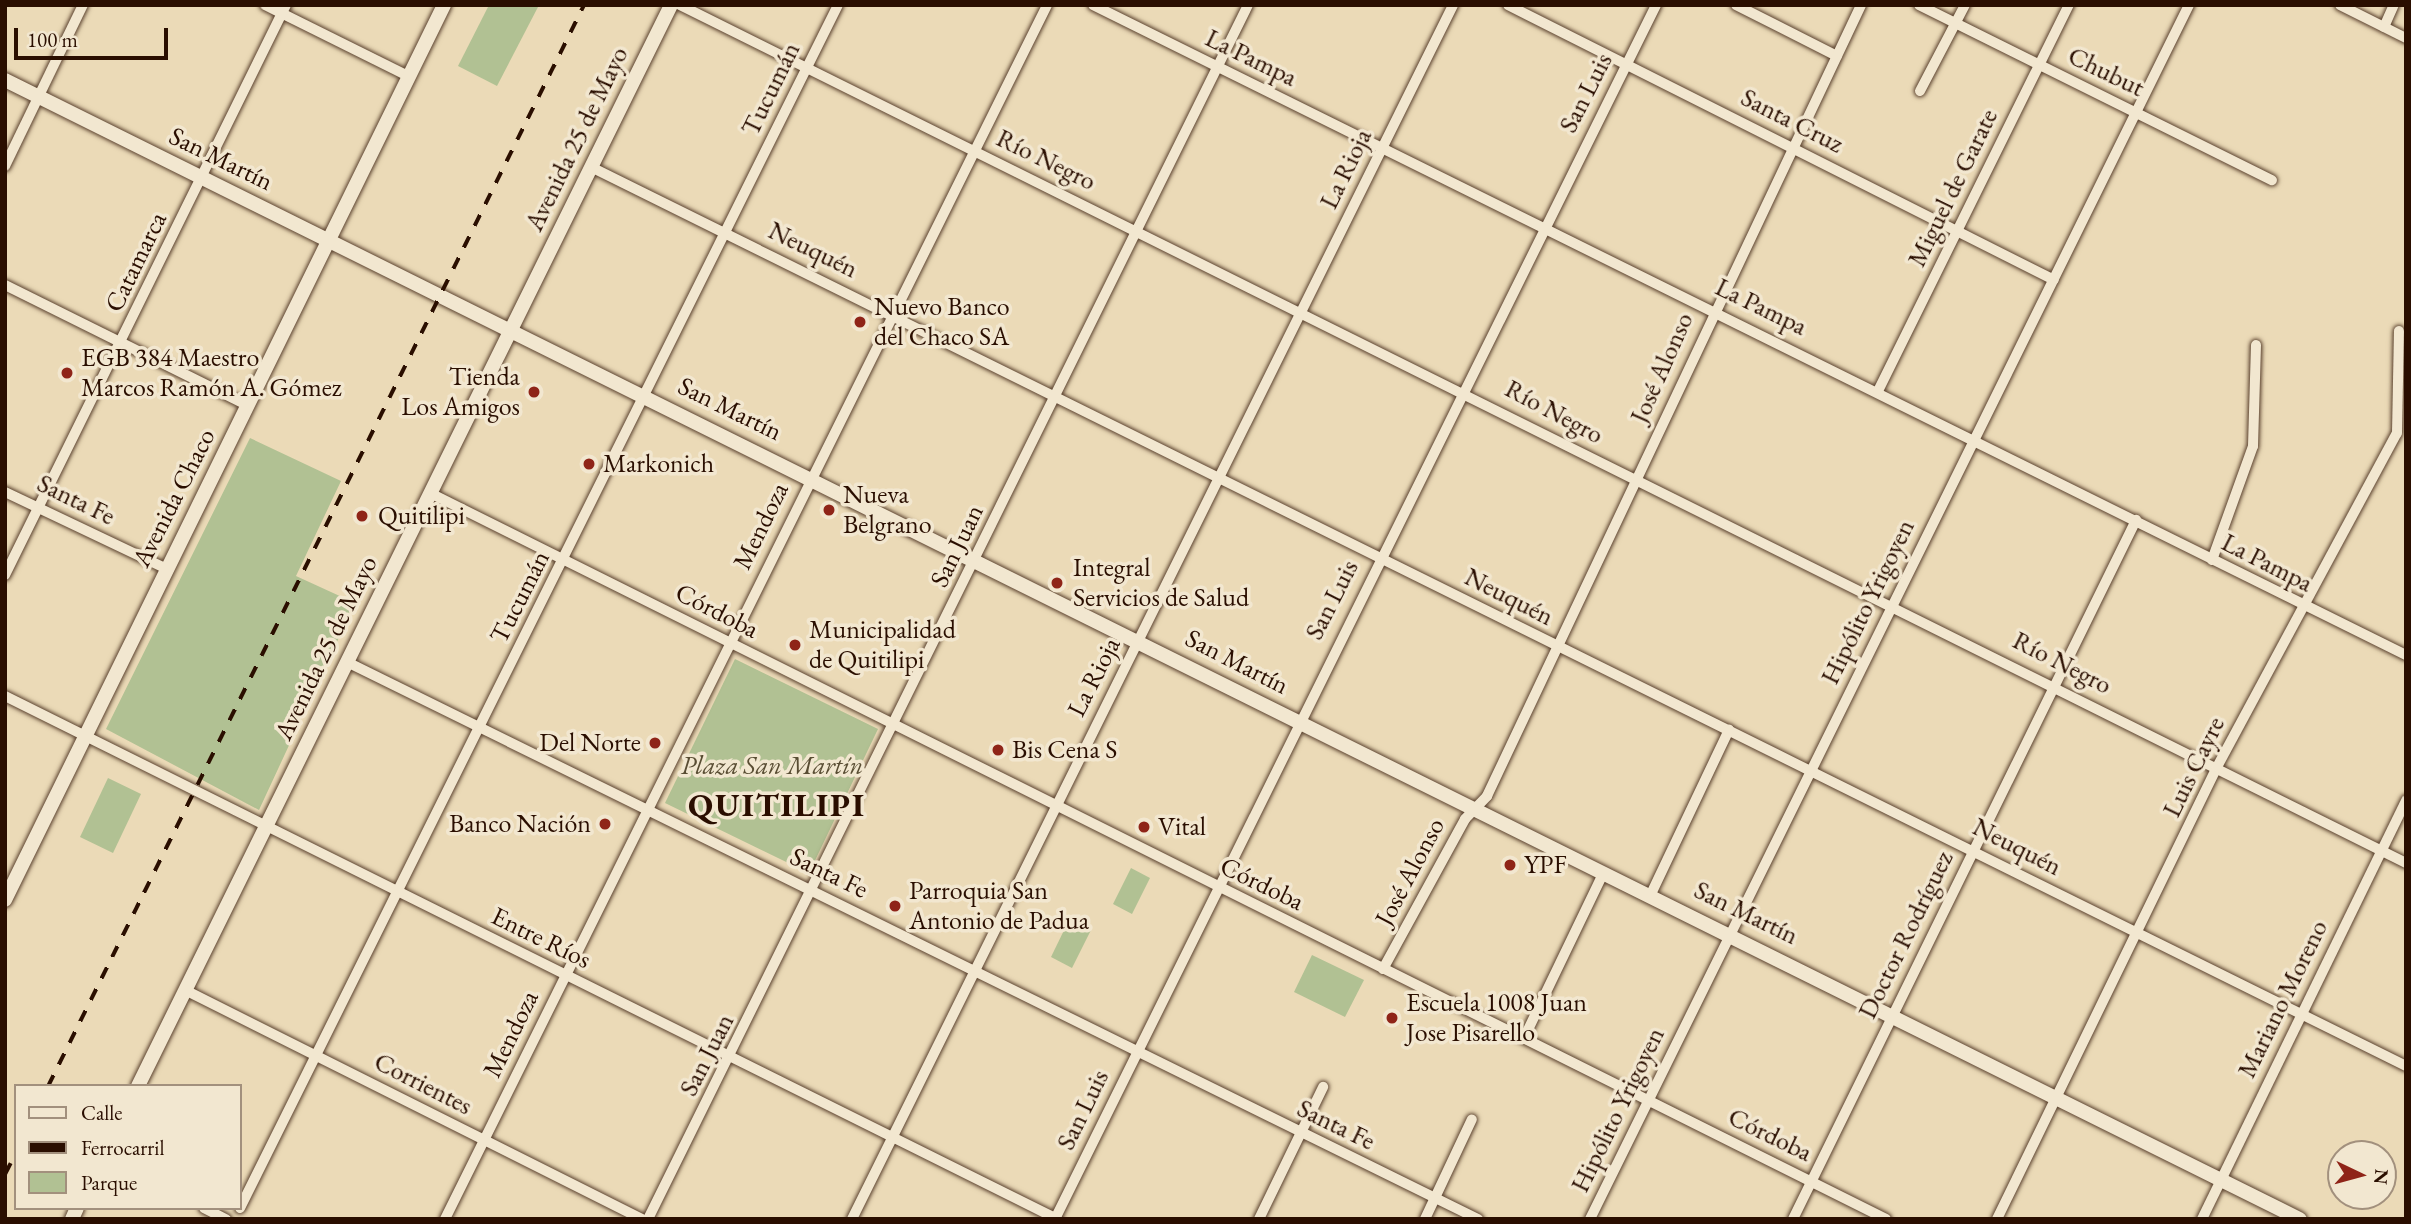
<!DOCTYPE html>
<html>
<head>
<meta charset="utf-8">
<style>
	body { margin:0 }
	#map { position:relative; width:2411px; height:1224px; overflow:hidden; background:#ebdab7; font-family:"EB Garamond",serif }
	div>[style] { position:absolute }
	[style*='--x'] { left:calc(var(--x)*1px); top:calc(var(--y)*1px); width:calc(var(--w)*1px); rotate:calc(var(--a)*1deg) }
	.green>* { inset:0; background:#b1c193 }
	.roads { filter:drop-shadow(0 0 2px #5a412e) drop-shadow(0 0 2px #5a412e) }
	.minor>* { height:10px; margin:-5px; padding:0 5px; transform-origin:5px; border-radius:5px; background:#f2e7d0 }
	.tertiary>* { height:14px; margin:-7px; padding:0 7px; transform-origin:7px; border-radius:7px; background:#f2e7d0 }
	.rail>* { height:3.5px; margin-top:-1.75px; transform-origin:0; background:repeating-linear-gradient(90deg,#2a0e00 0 12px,transparent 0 24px) }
	.dots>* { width:19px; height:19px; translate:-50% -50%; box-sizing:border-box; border:4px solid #f2e7d0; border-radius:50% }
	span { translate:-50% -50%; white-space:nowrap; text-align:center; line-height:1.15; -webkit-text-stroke:7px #f2e7d0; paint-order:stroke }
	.street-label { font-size:26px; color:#2a0e00 }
	.poi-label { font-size:26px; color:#2a0e00 }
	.left { translate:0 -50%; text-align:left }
	.right { translate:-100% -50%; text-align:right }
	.park-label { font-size:26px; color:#594d33; font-style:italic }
	.district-label { font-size:33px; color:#2a0e00; font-weight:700; letter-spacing:2px }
	.frame { position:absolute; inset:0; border:7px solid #2a0e00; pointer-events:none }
	.legend { position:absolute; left:14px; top:1084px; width:228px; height:126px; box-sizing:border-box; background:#f2e7d0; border:2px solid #a2907d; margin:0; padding:9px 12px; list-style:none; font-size:21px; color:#2a0e00 }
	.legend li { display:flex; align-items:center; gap:14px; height:35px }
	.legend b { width:35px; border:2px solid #a2907d }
	.north { position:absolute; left:2327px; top:1140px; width:70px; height:70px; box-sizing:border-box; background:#f2e7d0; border:2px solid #a2907d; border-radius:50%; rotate:95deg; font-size:19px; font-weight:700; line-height:28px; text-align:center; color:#2a0e00 }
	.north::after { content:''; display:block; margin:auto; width:24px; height:32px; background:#8f2418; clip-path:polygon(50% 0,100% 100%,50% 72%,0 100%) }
	.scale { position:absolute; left:14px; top:28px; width:154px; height:32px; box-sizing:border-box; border:4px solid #2a0e00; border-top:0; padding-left:9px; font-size:21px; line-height:24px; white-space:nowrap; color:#2a0e00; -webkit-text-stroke:5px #f2e7d0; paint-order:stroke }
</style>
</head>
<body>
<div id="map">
	<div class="green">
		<div style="clip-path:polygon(489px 5px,538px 7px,497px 86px,458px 66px)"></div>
		<div style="clip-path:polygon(250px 438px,341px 481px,296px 576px,355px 603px,259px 810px,106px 729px)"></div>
		<div style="clip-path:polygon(735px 659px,878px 729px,809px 873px,665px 803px)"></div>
		<div style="clip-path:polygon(108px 778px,141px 794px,113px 853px,80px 837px)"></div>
		<div style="clip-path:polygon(1131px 868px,1150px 878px,1132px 914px,1113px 904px)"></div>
		<div style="clip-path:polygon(1069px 920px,1091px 930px,1072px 968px,1051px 957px)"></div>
		<div style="clip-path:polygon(1312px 955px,1364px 980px,1345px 1017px,1294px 992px)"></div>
	</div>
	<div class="roads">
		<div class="minor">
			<div style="--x:265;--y:5;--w:162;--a:26.4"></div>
			<div style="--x:680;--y:5;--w:1927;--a:26.43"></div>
			<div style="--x:1093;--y:5;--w:1465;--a:26.34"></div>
			<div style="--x:1508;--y:5;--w:611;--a:26.73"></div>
			<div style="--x:1736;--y:5;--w:113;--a:26.8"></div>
			<div style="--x:1919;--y:5;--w:394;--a:26.4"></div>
			<div style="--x:2340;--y:5;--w:74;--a:26.6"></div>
			<div style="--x:2384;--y:27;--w:24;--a:-66"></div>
			<div style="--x:1920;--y:91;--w:97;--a:-62.4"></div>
			<div style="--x:5;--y:166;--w:179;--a:-64.2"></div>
			<div style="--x:591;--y:167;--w:2025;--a:26.35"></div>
			<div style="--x:5;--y:285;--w:270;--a:26.4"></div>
			<div style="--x:1878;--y:391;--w:431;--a:-63.7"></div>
			<div style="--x:5;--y:492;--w:177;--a:25.4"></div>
			<div style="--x:430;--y:493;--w:1627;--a:26.5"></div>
			<div style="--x:2212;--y:560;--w:121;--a:-70.2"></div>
			<div style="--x:2253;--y:446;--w:101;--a:-88.3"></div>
			<div style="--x:5;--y:575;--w:636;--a:-63.76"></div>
			<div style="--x:347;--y:662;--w:1261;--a:26.22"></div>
			<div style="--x:5;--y:696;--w:1175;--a:26.43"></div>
			<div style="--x:1651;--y:894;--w:182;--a:-64.6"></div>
			<div style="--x:1383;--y:969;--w:171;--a:-61.3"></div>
			<div style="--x:1465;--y:819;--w:32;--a:-46"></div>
			<div style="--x:1487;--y:796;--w:875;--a:-64.69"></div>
			<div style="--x:185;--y:990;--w:511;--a:26.62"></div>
			<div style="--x:1524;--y:1038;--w:184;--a:-64.3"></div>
			<div style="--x:204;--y:1208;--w:25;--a:27"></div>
			<div style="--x:240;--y:1208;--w:1343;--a:-63.57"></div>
			<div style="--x:445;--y:1219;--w:1355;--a:-63.62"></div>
			<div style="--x:648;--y:1219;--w:1354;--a:-63.7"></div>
			<div style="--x:852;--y:1219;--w:1355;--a:-63.66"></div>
			<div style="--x:1055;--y:1219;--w:1355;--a:-63.66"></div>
			<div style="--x:1259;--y:1219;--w:147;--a:-64.1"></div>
			<div style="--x:1425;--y:1219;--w:110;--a:-64.8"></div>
			<div style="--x:1590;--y:1219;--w:1354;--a:-63.74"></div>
			<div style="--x:1793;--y:1219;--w:779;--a:-63.86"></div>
			<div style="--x:1997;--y:1219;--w:503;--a:-64.05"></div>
			<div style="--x:2217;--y:767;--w:379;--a:-61.7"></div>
			<div style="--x:2397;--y:433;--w:102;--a:-88.9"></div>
			<div style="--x:2202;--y:1219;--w:466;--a:-64"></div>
		</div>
		<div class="tertiary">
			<div style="--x:5;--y:80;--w:2562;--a:26.4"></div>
			<div style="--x:5;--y:900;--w:997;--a:-63.87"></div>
			<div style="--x:138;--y:1086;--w:1205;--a:-63.75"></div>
			<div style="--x:72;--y:1219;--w:12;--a:-66"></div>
		</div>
	</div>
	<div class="rail">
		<div style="--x:48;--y:1086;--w:1207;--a:-63.63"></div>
		<div style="--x:5;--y:1174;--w:25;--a:-63"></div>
	</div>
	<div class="dots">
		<div style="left:860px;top:322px;background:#8f2418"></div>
		<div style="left:67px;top:373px;background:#8f2418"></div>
		<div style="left:534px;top:392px;background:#8f2418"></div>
		<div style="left:589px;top:464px;background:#8f2418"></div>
		<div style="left:829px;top:510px;background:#8f2418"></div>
		<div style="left:362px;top:516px;background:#8f2418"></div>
		<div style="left:1057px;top:583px;background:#8f2418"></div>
		<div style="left:795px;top:645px;background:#8f2418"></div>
		<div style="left:655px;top:743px;background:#8f2418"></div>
		<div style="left:998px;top:750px;background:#8f2418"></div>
		<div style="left:605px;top:824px;background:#8f2418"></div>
		<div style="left:1144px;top:827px;background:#8f2418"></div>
		<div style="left:1510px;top:865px;background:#8f2418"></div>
		<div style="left:895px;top:906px;background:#8f2418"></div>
		<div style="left:1392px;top:1018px;background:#8f2418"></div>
	</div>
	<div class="street-label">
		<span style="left:1251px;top:58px;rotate:26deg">La Pampa</span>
		<span style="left:2106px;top:72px;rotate:26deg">Chubut</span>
		<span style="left:771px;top:89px;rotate:-64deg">Tucumán</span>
		<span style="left:1586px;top:93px;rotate:-63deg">San Luis</span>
		<span style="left:1792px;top:121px;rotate:27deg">Santa Cruz</span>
		<span style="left:577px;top:139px;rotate:-64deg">Avenida 25 de Mayo</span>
		<span style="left:221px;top:159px;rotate:26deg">San Martín</span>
		<span style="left:1046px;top:160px;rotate:26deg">Río Negro</span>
		<span style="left:1346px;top:169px;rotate:-64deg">La Rioja</span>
		<span style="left:1953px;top:188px;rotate:-64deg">Miguel de Garate</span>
		<span style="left:813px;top:250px;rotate:26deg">Neuquén</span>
		<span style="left:136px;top:262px;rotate:-64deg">Catamarca</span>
		<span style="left:1761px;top:307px;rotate:26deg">La Pampa</span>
		<span style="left:1662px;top:368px;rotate:-66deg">José Alonso</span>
		<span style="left:730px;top:409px;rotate:26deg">San Martín</span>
		<span style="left:1554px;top:412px;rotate:28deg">Río Negro</span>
		<span style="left:174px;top:498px;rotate:-63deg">Avenida Chaco</span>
		<span style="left:76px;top:500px;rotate:26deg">Santa Fe</span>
		<span style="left:761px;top:526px;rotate:-64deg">Mendoza</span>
		<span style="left:957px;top:546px;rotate:-64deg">San Juan</span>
		<span style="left:2267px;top:563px;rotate:27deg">La Pampa</span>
		<span style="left:520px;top:597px;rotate:-63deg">Tucumán</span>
		<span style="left:1509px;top:597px;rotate:27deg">Neuquén</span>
		<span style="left:1332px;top:600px;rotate:-63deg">San Luis</span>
		<span style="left:1868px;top:602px;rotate:-64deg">Hipólito Yrigoyen</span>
		<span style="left:717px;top:611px;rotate:27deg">Córdoba</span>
		<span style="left:326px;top:648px;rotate:-64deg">Avenida 25 de Mayo</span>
		<span style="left:1237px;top:662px;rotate:27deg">San Martín</span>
		<span style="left:2062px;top:663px;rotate:27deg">Río Negro</span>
		<span style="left:1094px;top:677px;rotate:-63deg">La Rioja</span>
		<span style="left:2194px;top:767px;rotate:-64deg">Luis Cayre</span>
		<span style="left:2017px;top:847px;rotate:27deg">Neuquén</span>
		<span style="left:1410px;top:872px;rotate:-62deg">José Alonso</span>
		<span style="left:829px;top:873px;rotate:26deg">Santa Fe</span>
		<span style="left:1262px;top:884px;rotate:26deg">Córdoba</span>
		<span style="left:1746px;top:913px;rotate:26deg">San Martín</span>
		<span style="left:1906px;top:935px;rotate:-64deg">Doctor Rodríguez</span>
		<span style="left:541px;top:938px;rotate:26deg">Entre Ríos</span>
		<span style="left:2283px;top:999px;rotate:-64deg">Mariano Moreno</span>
		<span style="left:511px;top:1034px;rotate:-64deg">Mendoza</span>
		<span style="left:707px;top:1055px;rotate:-63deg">San Juan</span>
		<span style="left:423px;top:1084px;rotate:27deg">Corrientes</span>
		<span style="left:1083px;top:1110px;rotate:-64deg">San Luis</span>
		<span style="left:1618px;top:1110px;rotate:-64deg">Hipólito Yrigoyen</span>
		<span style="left:1336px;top:1125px;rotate:26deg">Santa Fe</span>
		<span style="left:1770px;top:1135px;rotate:26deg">Córdoba</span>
	</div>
	<div class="poi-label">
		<span class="left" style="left:874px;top:322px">Nuevo Banco<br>del Chaco SA</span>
		<span class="left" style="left:81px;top:373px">EGB 384 Maestro<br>Marcos Ramón A. Gómez</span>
		<span class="right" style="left:520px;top:392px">Tienda<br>Los Amigos</span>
		<span class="left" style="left:603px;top:464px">Markonich</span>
		<span class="left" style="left:843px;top:510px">Nueva<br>Belgrano</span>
		<span class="left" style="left:378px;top:516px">Quitilipi</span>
		<span class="left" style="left:1073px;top:583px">Integral<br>Servicios de Salud</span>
		<span class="left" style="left:809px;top:645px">Municipalidad<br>de Quitilipi</span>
		<span class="right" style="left:641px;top:743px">Del Norte</span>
		<span class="left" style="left:1012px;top:750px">Bis Cena S</span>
		<span class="right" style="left:591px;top:824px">Banco Nación</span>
		<span class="left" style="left:1158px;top:827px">Vital</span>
		<span class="left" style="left:1524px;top:865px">YPF</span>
		<span class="left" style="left:909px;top:906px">Parroquia San<br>Antonio de Padua</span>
		<span class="left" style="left:1406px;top:1018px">Escuela 1008 Juan<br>Jose Pisarello</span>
	</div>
	<div class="park-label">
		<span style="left:772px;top:766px">Plaza San Martín</span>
	</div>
	<div class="district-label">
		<span style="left:777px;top:805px">QUITILIPI</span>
	</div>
	<div class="frame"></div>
	<ul class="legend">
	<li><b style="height:9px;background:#f2e7d0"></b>Calle</li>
	<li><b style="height:9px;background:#2a0e00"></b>Ferrocarril</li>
	<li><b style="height:19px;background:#b1c193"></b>Parque</li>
	</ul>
	<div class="north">N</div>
	<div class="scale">100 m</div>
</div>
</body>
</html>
